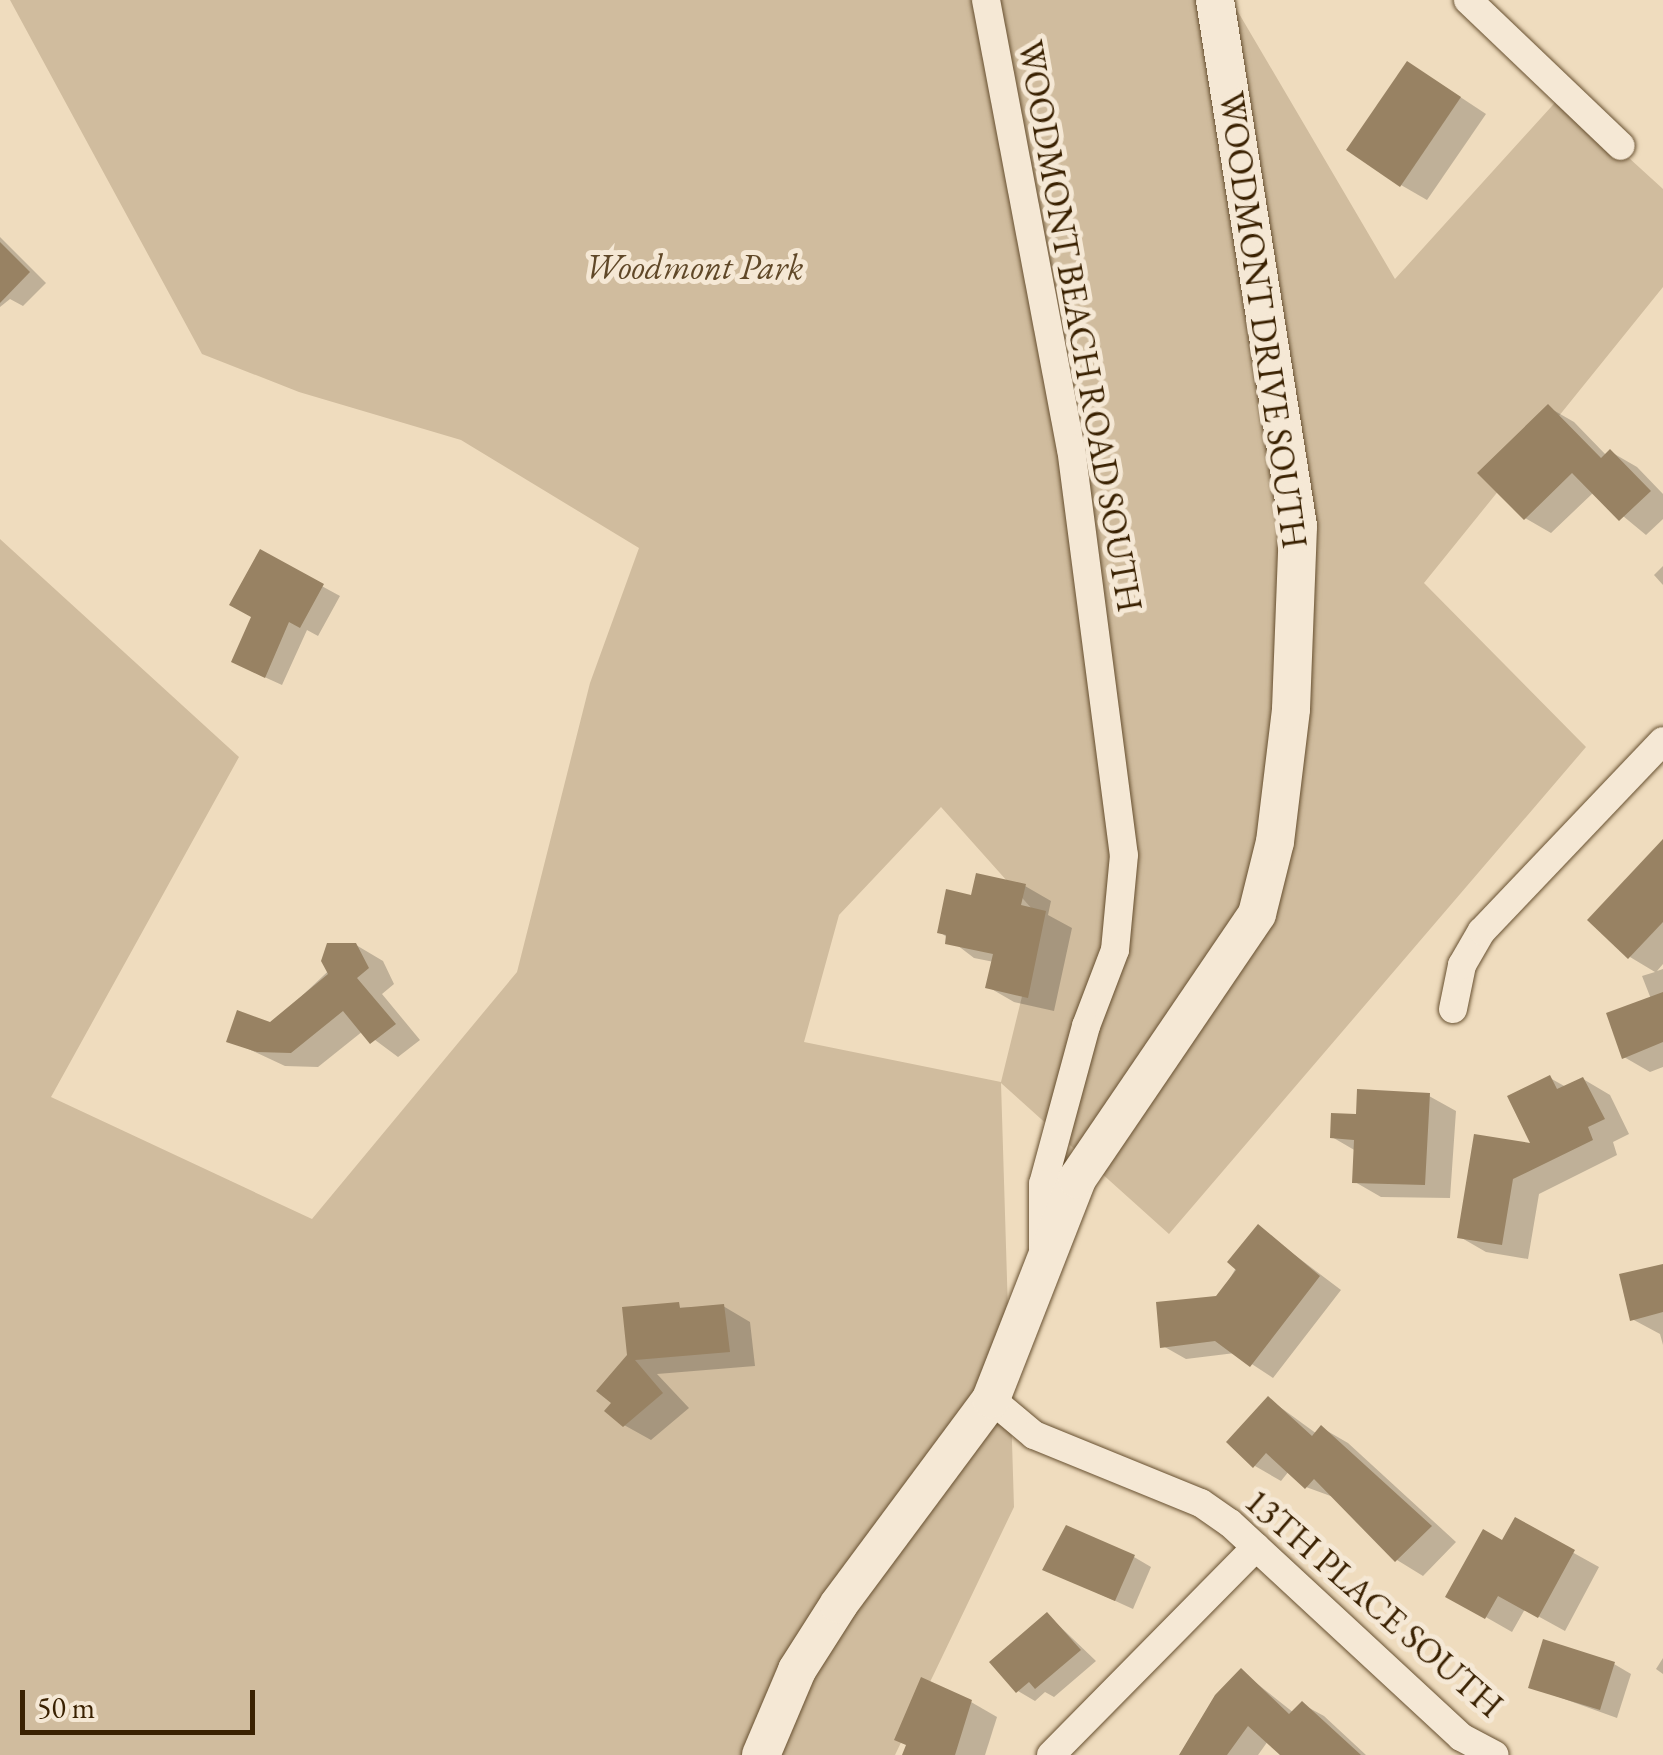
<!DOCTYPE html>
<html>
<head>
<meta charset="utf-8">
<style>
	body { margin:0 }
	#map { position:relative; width:1663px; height:1755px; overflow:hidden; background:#efdcbe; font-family:"EB Garamond",serif }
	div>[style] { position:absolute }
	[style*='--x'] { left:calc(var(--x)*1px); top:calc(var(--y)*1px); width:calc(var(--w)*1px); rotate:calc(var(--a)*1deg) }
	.green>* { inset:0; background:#d0bc9e }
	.shadow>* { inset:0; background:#0003 }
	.building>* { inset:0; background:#988263 }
	.roads { filter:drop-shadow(0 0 2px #675030) drop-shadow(0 0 2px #675030) }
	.street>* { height:28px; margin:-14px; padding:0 14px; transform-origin:14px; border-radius:14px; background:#f5e8d5 }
	.secondary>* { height:38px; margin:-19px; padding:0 19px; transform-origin:19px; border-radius:19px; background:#f5e8d5 }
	span { translate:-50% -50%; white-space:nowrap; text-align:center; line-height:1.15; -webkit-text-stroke:10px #f5e8d5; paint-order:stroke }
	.park-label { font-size:35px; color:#604828; font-style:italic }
	.street-label { font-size:35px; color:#3a2101 }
	.scale { position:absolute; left:20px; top:1690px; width:235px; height:45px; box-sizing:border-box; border:5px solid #3a2101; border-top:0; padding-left:12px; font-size:30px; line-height:35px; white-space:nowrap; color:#3a2101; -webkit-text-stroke:8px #f5e8d5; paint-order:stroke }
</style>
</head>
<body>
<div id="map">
	<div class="green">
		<div style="clip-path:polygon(evenodd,10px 0,1231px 0,1395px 279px,1561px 96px,1663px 189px,1663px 287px,1424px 583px,1586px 747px,1169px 1234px,1001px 1083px,1014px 1507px,895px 1755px,0 1755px,0 539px,239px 757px,51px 1097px,312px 1219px,517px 972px,590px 683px,639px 548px,461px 440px,299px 392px,202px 354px,10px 0,941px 807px,1041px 919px,1001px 1082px,804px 1042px,839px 915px,941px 807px)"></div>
	</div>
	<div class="shadow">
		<div style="clip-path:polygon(1433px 79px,1486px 114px,1427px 200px,1401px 185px)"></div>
		<div style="clip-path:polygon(0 237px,46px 283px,23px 306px,10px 299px,0 307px)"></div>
		<div style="clip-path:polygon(1548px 407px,1574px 422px,1607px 456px,1611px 452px,1637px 467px,1663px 494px,1663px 519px,1646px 535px,1594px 492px,1551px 533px,1525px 518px)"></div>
		<div style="clip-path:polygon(261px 553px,340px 596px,318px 636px,307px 630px,282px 685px,251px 671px)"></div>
		<div style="clip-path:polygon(1663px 566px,1663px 585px,1654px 575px)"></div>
		<div style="clip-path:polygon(1663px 839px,1663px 964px,1657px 971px,1663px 969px,1663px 1067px,1650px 1072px,1624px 1057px,1651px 999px,1642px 976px,1655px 972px,1630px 957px)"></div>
		<div style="clip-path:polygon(1025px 886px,1051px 901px,1048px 915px,1072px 928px,1054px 1011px,1014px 1002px,988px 987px,994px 962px,974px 958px,940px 932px,973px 898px)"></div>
		<div style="clip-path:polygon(356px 945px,383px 961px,394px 984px,382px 994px,420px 1040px,398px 1057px,363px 1031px,318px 1067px,285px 1066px,229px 1040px,271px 1025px)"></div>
		<div style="clip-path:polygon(1550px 1078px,1566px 1087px,1583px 1079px,1610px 1095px,1629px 1134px,1613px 1142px,1617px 1155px,1539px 1194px,1528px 1259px,1486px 1252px,1460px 1237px,1534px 1146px)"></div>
		<div style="clip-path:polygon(1429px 1096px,1456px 1111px,1450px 1198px,1381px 1197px,1355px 1182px,1356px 1151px,1332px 1137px,1358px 1117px)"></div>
		<div style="clip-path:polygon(1259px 1228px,1341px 1290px,1273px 1378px,1235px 1353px,1186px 1359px,1163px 1346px,1159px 1305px,1218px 1299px)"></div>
		<div style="clip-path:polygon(1663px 1266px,1663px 1345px,1660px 1334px,1632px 1319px)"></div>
		<div style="clip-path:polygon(723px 1306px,750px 1322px,755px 1366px,657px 1374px,689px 1408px,651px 1440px,624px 1425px,630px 1356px,625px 1310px)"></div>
		<div style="clip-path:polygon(1269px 1399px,1317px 1434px,1322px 1428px,1348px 1443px,1456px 1542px,1423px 1576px,1397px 1560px,1336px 1498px,1306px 1487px,1289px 1471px,1281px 1481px,1255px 1466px)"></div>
		<div style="clip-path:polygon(1516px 1521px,1599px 1567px,1565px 1631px,1525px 1609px,1512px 1632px,1449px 1596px,1503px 1543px)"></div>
		<div style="clip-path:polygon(1134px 1557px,1151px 1567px,1133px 1609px,1045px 1569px)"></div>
		<div style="clip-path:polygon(1048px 1615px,1096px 1661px,1054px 1697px,1045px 1692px,1035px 1701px,1018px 1691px)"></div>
		<div style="clip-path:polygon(1663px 1658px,1663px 1674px,1656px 1669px)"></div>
		<div style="clip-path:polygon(1614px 1664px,1631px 1674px,1617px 1718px,1531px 1687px)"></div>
		<div style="clip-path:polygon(1241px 1671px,1294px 1713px,1302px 1704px,1324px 1716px,1366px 1755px,1283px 1755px,1268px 1741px,1258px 1755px,1181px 1755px)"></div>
		<div style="clip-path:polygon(971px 1702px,997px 1717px,985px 1755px,905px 1755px)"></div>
	</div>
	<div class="building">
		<div style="clip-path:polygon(1407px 61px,1461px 97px,1400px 187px,1346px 150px)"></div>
		<div style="clip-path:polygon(0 242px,30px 272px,0 303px)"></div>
		<div style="clip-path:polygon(1548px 404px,1601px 458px,1610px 449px,1651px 491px,1619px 521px,1572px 473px,1524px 520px,1477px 473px)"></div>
		<div style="clip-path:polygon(260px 549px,324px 584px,300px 628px,289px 622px,265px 678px,231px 662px,251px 617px,229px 605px)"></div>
		<div style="clip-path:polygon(1663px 839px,1663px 922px,1628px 959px,1587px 920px)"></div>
		<div style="clip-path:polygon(976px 873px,1026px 884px,1021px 905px,1046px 911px,1028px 998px,985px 988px,993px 954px,945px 944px,946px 935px,937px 933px,946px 889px,971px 895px)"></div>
		<div style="clip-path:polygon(327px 943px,356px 943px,369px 968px,357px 978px,396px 1024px,370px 1044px,343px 1011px,291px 1053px,257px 1052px,226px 1042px,237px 1010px,270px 1022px,328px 974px,321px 961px)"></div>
		<div style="clip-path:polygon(1663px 992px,1663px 1042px,1622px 1059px,1606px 1013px)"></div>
		<div style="clip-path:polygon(1550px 1075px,1557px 1089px,1583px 1077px,1605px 1119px,1588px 1127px,1593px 1140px,1513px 1179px,1502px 1245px,1457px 1238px,1474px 1134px,1530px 1143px,1507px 1096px)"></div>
		<div style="clip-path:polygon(1357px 1089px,1430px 1093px,1425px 1185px,1352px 1183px,1354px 1140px,1330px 1138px,1331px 1113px,1356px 1114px)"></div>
		<div style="clip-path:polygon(1258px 1224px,1320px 1276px,1250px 1367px,1215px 1341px,1160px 1348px,1156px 1302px,1216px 1296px,1236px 1270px,1227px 1262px)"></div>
		<div style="clip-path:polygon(1663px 1264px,1663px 1312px,1630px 1321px,1619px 1274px)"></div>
		<div style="clip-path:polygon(679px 1302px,680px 1308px,724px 1304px,730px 1352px,635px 1360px,663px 1393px,623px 1427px,604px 1411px,611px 1403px,596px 1391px,627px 1355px,622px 1307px)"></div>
		<div style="clip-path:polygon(1268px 1396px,1312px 1436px,1321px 1425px,1432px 1526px,1395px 1562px,1314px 1479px,1305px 1489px,1266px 1453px,1253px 1468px,1226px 1442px)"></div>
		<div style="clip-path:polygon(1515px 1517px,1575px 1550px,1538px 1618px,1498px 1596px,1485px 1619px,1445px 1597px,1483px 1529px,1502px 1540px)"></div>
		<div style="clip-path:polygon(1066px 1525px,1135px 1555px,1115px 1601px,1042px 1570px)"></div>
		<div style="clip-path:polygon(1047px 1612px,1081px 1650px,1035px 1689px,1029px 1682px,1016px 1693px,989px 1662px)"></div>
		<div style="clip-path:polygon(1543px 1639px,1615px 1662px,1600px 1710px,1528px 1688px)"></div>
		<div style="clip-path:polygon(1241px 1668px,1289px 1714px,1302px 1701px,1361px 1755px,1280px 1755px,1248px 1726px,1227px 1755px,1179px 1755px,1215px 1695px)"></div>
		<div style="clip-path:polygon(921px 1677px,972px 1700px,955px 1755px,902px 1755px,906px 1745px,894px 1740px)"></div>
	</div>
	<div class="roads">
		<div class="street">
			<div style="--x:986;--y:0;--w:456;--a:79.3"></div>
			<div style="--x:1071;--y:448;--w:410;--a:82.6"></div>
			<div style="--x:1124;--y:855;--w:95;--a:95.4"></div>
			<div style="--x:1115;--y:950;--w:81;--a:110.9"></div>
			<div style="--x:1086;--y:1026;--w:164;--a:105.2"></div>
			<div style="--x:1043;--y:1184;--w:66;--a:90"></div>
			<div style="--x:1468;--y:0;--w:211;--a:43.7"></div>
			<div style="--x:1453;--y:1009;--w:45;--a:-78.4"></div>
			<div style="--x:1462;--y:965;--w:39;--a:-60"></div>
			<div style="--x:1482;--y:931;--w:262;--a:-46.4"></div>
			<div style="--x:991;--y:1399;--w:56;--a:39.9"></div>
			<div style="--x:1034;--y:1435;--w:180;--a:22.2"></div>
			<div style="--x:1201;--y:1503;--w:35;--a:35"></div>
			<div style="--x:1230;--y:1523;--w:315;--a:42.8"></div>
			<div style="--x:1461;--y:1737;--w:38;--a:28"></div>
			<div style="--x:1051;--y:1755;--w:292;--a:-45.4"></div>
		</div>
		<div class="secondary">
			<div style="--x:761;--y:1755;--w:92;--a:-67"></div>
			<div style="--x:797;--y:1670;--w:78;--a:-57.5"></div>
			<div style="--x:839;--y:1604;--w:255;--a:-53.4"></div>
			<div style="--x:991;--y:1399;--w:236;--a:-68.6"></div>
			<div style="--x:1077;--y:1179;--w:320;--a:-55.8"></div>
			<div style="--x:1257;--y:914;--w:74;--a:-76"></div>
			<div style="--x:1275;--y:842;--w:134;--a:-83.1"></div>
			<div style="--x:1291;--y:709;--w:183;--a:-87.8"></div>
			<div style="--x:1298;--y:526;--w:533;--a:-98.97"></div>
		</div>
	</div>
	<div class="park-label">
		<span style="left:694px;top:267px">Woodmont Park</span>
	</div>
	<div class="street-label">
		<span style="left:1263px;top:320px;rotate:82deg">WOODMONT DRIVE SOUTH</span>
		<span style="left:1080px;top:326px;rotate:80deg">WOODMONT BEACH ROAD SOUTH</span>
		<span style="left:1374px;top:1603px;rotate:41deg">13TH PLACE SOUTH</span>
	</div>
	<div class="scale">50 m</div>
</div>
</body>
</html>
